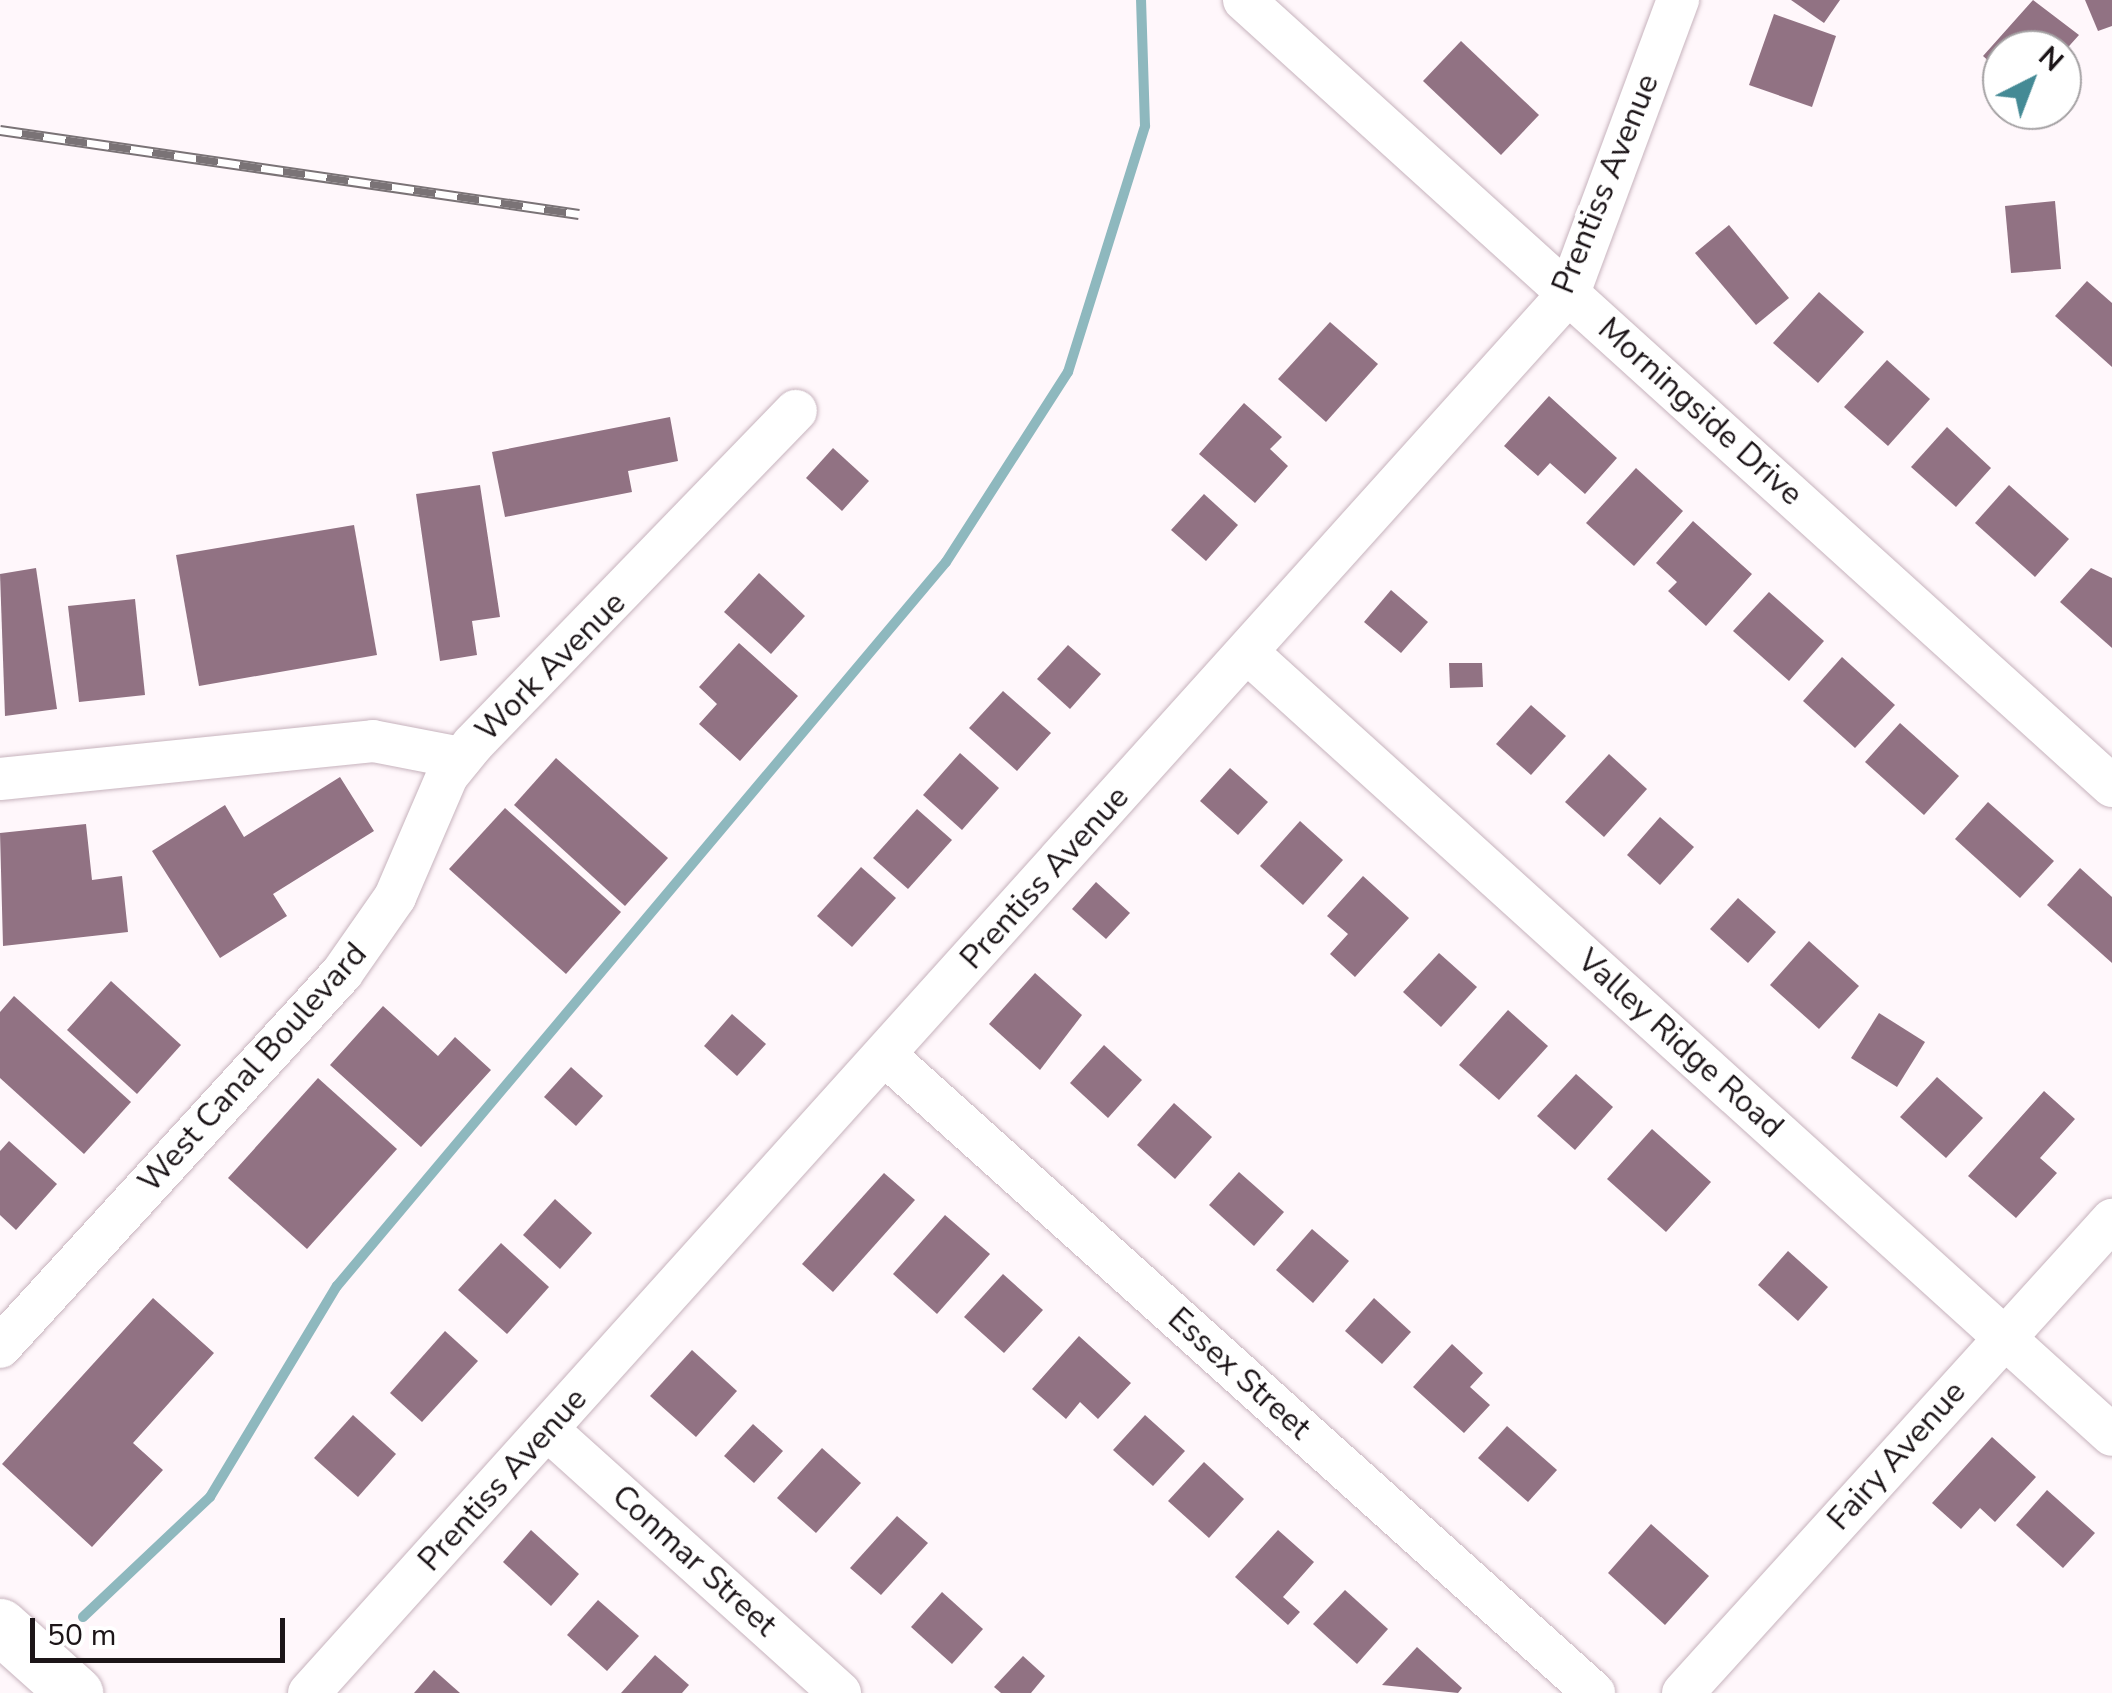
<!DOCTYPE html>
<html>
<head>
<meta charset="utf-8">
<style>
	body { margin:0 }
	#map { position:relative; width:2112px; height:1693px; overflow:hidden; background:#fff7fb; font-family:"Nunito Sans",sans-serif }
	div>[style] { position:absolute }
	[style*='--x'] { left:calc(var(--x)*1px); top:calc(var(--y)*1px); width:calc(var(--w)*1px); rotate:calc(var(--a)*1deg) }
	.stream>* { height:10px; margin:-5px; padding:0 5px; transform-origin:5px; border-radius:5px; background:#8eb8be }
	.building>* { inset:0; background:#917283 }
	.roads { filter:drop-shadow(0 0 2px #c7b3bd) drop-shadow(0 0 2px #c7b3bd) }
	.minor>* { height:42px; margin:-21px; padding:0 21px; transform-origin:21px; border-radius:21px; background:#fff }
	.major>* { height:55px; margin:-27.5px; padding:0 27.5px; transform-origin:27.5px; border-radius:27.5px; background:#fff }
	.rail>* { height:11px; margin-top:-5.5px; transform-origin:0; background:repeating-linear-gradient(90deg,#fff 0 22px,#7a7376 0 44px); box-sizing:border-box; border-block:2px solid #7a7376 }
	span { translate:-50% -50%; white-space:nowrap; text-align:center; line-height:1.15; -webkit-text-stroke:8px #fff; paint-order:stroke }
	.street-label { font-size:32px; color:#1c1518 }
	.north { position:absolute; left:1982px; top:30px; width:100px; height:100px; box-sizing:border-box; background:#fff; border:2px solid #a4a1a3; border-radius:50%; rotate:42deg; font-size:28px; font-weight:700; line-height:40px; text-align:center; color:#1c1518 }
	.north::after { content:''; display:block; margin:auto; width:35px; height:45px; background:#448a95; clip-path:polygon(50% 0,100% 100%,50% 72%,0 100%) }
	.scale { position:absolute; left:30px; top:1618px; width:255px; height:45px; box-sizing:border-box; border:5px solid #1c1518; border-top:0; padding-left:12px; font-size:30px; line-height:35px; white-space:nowrap; color:#1c1518; -webkit-text-stroke:8px #fff; paint-order:stroke }
</style>
</head>
<body>
<div id="map">
	<div class="stream">
		<div style="--x:83;--y:1617;--w:175;--a:-43.4"></div>
		<div style="--x:210;--y:1497;--w:246;--a:-59"></div>
		<div style="--x:337;--y:1286;--w:946;--a:-49.93"></div>
		<div style="--x:946;--y:562;--w:226;--a:-57.3"></div>
		<div style="--x:1068;--y:372;--w:258;--a:-72.6"></div>
		<div style="--x:1145;--y:126;--w:126;--a:-91.8"></div>
	</div>
	<div class="building">
		<div style="clip-path:polygon(1791px 0,1840px 0,1824px 23px)"></div>
		<div style="clip-path:polygon(2033px 0,2079px 35px,2062px 54px,2002px 50px,2002px 73px,1983px 56px)"></div>
		<div style="clip-path:polygon(2085px 0,2112px 0,2112px 26px,2098px 31px)"></div>
		<div style="clip-path:polygon(1774px 14px,1836px 36px,1812px 107px,1749px 85px)"></div>
		<div style="clip-path:polygon(1461px 41px,1539px 115px,1501px 155px,1423px 81px)"></div>
		<div style="clip-path:polygon(2055px 201px,2061px 269px,2011px 273px,2005px 206px)"></div>
		<div style="clip-path:polygon(1729px 225px,1789px 298px,1756px 325px,1695px 253px)"></div>
		<div style="clip-path:polygon(2087px 281px,2112px 303px,2112px 367px,2055px 316px)"></div>
		<div style="clip-path:polygon(1819px 292px,1864px 332px,1818px 383px,1773px 343px)"></div>
		<div style="clip-path:polygon(1330px 322px,1378px 364px,1326px 422px,1278px 379px)"></div>
		<div style="clip-path:polygon(1887px 360px,1930px 399px,1888px 446px,1844px 407px)"></div>
		<div style="clip-path:polygon(1549px 396px,1617px 458px,1585px 494px,1550px 463px,1538px 476px,1504px 446px)"></div>
		<div style="clip-path:polygon(1244px 403px,1282px 437px,1270px 449px,1288px 466px,1255px 503px,1199px 454px)"></div>
		<div style="clip-path:polygon(670px 417px,678px 461px,628px 471px,632px 492px,505px 517px,492px 452px)"></div>
		<div style="clip-path:polygon(1947px 427px,1991px 468px,1956px 507px,1911px 467px)"></div>
		<div style="clip-path:polygon(833px 448px,869px 481px,842px 511px,806px 478px)"></div>
		<div style="clip-path:polygon(1636px 468px,1683px 511px,1634px 566px,1586px 523px)"></div>
		<div style="clip-path:polygon(480px 485px,500px 617px,472px 621px,477px 655px,440px 661px,416px 494px)"></div>
		<div style="clip-path:polygon(2009px 485px,2069px 539px,2035px 577px,1975px 523px)"></div>
		<div style="clip-path:polygon(1204px 494px,1238px 525px,1206px 561px,1171px 530px)"></div>
		<div style="clip-path:polygon(1693px 521px,1752px 574px,1706px 626px,1668px 591px,1677px 582px,1656px 563px)"></div>
		<div style="clip-path:polygon(354px 525px,377px 655px,199px 686px,176px 555px)"></div>
		<div style="clip-path:polygon(36px 568px,57px 709px,5px 716px,0 574px)"></div>
		<div style="clip-path:polygon(2091px 568px,2112px 578px,2112px 648px,2060px 602px)"></div>
		<div style="clip-path:polygon(759px 573px,805px 616px,771px 654px,724px 612px)"></div>
		<div style="clip-path:polygon(1391px 590px,1428px 622px,1401px 653px,1364px 622px)"></div>
		<div style="clip-path:polygon(1769px 592px,1824px 641px,1789px 681px,1733px 631px)"></div>
		<div style="clip-path:polygon(135px 599px,145px 695px,79px 702px,68px 606px)"></div>
		<div style="clip-path:polygon(739px 643px,798px 696px,740px 761px,699px 724px,717px 704px,699px 687px)"></div>
		<div style="clip-path:polygon(1068px 645px,1101px 674px,1070px 709px,1037px 679px)"></div>
		<div style="clip-path:polygon(1842px 657px,1895px 705px,1855px 748px,1803px 701px)"></div>
		<div style="clip-path:polygon(1449px 663px,1482px 663px,1483px 687px,1450px 688px)"></div>
		<div style="clip-path:polygon(1003px 691px,1051px 733px,1017px 771px,969px 728px)"></div>
		<div style="clip-path:polygon(1531px 705px,1566px 736px,1531px 775px,1496px 744px)"></div>
		<div style="clip-path:polygon(1900px 723px,1959px 776px,1924px 815px,1865px 762px)"></div>
		<div style="clip-path:polygon(960px 753px,999px 788px,962px 830px,923px 795px)"></div>
		<div style="clip-path:polygon(1609px 754px,1647px 789px,1604px 837px,1565px 802px)"></div>
		<div style="clip-path:polygon(556px 758px,668px 858px,625px 906px,514px 805px)"></div>
		<div style="clip-path:polygon(1230px 768px,1268px 802px,1238px 835px,1200px 801px)"></div>
		<div style="clip-path:polygon(340px 777px,374px 831px,273px 894px,287px 916px,220px 958px,152px 851px,225px 805px,244px 837px)"></div>
		<div style="clip-path:polygon(1988px 802px,2054px 861px,2020px 898px,1955px 839px)"></div>
		<div style="clip-path:polygon(505px 808px,621px 912px,566px 974px,449px 869px)"></div>
		<div style="clip-path:polygon(917px 809px,952px 840px,908px 889px,873px 858px)"></div>
		<div style="clip-path:polygon(1660px 817px,1694px 847px,1660px 885px,1627px 855px)"></div>
		<div style="clip-path:polygon(1300px 821px,1343px 860px,1303px 905px,1260px 866px)"></div>
		<div style="clip-path:polygon(86px 824px,92px 880px,122px 876px,128px 932px,3px 946px,0 833px)"></div>
		<div style="clip-path:polygon(861px 867px,896px 898px,852px 947px,817px 916px)"></div>
		<div style="clip-path:polygon(2080px 868px,2112px 897px,2112px 963px,2047px 905px)"></div>
		<div style="clip-path:polygon(1363px 876px,1409px 918px,1355px 977px,1330px 954px,1348px 934px,1327px 916px)"></div>
		<div style="clip-path:polygon(1096px 882px,1130px 913px,1106px 939px,1072px 909px)"></div>
		<div style="clip-path:polygon(1738px 898px,1776px 932px,1748px 963px,1710px 929px)"></div>
		<div style="clip-path:polygon(1809px 941px,1859px 986px,1819px 1029px,1770px 985px)"></div>
		<div style="clip-path:polygon(1439px 953px,1477px 987px,1441px 1027px,1403px 992px)"></div>
		<div style="clip-path:polygon(1035px 973px,1082px 1015px,1040px 1070px,989px 1024px)"></div>
		<div style="clip-path:polygon(111px 981px,181px 1045px,137px 1094px,67px 1030px)"></div>
		<div style="clip-path:polygon(14px 996px,131px 1102px,84px 1154px,0 1078px,0 1012px)"></div>
		<div style="clip-path:polygon(383px 1006px,438px 1056px,455px 1037px,491px 1070px,421px 1147px,330px 1065px)"></div>
		<div style="clip-path:polygon(1508px 1010px,1548px 1046px,1499px 1100px,1459px 1065px)"></div>
		<div style="clip-path:polygon(1879px 1013px,1925px 1042px,1897px 1087px,1851px 1058px)"></div>
		<div style="clip-path:polygon(732px 1014px,766px 1044px,737px 1076px,704px 1046px)"></div>
		<div style="clip-path:polygon(1104px 1045px,1142px 1080px,1108px 1118px,1070px 1083px)"></div>
		<div style="clip-path:polygon(571px 1067px,603px 1096px,576px 1126px,544px 1097px)"></div>
		<div style="clip-path:polygon(1576px 1074px,1613px 1107px,1575px 1150px,1537px 1116px)"></div>
		<div style="clip-path:polygon(1937px 1077px,1983px 1118px,1946px 1158px,1900px 1117px)"></div>
		<div style="clip-path:polygon(318px 1078px,397px 1149px,307px 1249px,228px 1178px)"></div>
		<div style="clip-path:polygon(2044px 1091px,2075px 1119px,2040px 1158px,2057px 1173px,2016px 1218px,1968px 1176px)"></div>
		<div style="clip-path:polygon(1174px 1103px,1212px 1137px,1175px 1179px,1137px 1145px)"></div>
		<div style="clip-path:polygon(1652px 1129px,1711px 1182px,1666px 1232px,1607px 1179px)"></div>
		<div style="clip-path:polygon(9px 1141px,57px 1184px,16px 1230px,0 1215px,0 1151px)"></div>
		<div style="clip-path:polygon(1239px 1172px,1284px 1212px,1254px 1246px,1209px 1205px)"></div>
		<div style="clip-path:polygon(884px 1173px,915px 1200px,833px 1292px,802px 1264px)"></div>
		<div style="clip-path:polygon(555px 1199px,592px 1233px,560px 1269px,523px 1235px)"></div>
		<div style="clip-path:polygon(945px 1215px,990px 1254px,937px 1314px,893px 1274px)"></div>
		<div style="clip-path:polygon(1312px 1229px,1349px 1261px,1313px 1303px,1276px 1270px)"></div>
		<div style="clip-path:polygon(501px 1243px,549px 1287px,507px 1334px,458px 1290px)"></div>
		<div style="clip-path:polygon(1788px 1251px,1828px 1287px,1798px 1321px,1758px 1285px)"></div>
		<div style="clip-path:polygon(1003px 1274px,1043px 1310px,1004px 1353px,964px 1317px)"></div>
		<div style="clip-path:polygon(153px 1298px,214px 1353px,133px 1443px,163px 1470px,92px 1547px,2px 1464px)"></div>
		<div style="clip-path:polygon(1374px 1298px,1411px 1332px,1382px 1364px,1345px 1331px)"></div>
		<div style="clip-path:polygon(445px 1331px,478px 1361px,422px 1422px,390px 1393px)"></div>
		<div style="clip-path:polygon(1079px 1336px,1131px 1383px,1098px 1419px,1080px 1402px,1066px 1419px,1032px 1389px)"></div>
		<div style="clip-path:polygon(1452px 1344px,1483px 1373px,1470px 1387px,1490px 1405px,1464px 1433px,1413px 1387px)"></div>
		<div style="clip-path:polygon(692px 1350px,737px 1391px,696px 1437px,650px 1396px)"></div>
		<div style="clip-path:polygon(353px 1415px,396px 1454px,358px 1497px,314px 1458px)"></div>
		<div style="clip-path:polygon(1145px 1415px,1185px 1451px,1153px 1486px,1113px 1450px)"></div>
		<div style="clip-path:polygon(753px 1424px,783px 1451px,754px 1483px,724px 1456px)"></div>
		<div style="clip-path:polygon(1507px 1426px,1557px 1470px,1528px 1502px,1478px 1458px)"></div>
		<div style="clip-path:polygon(1992px 1437px,2036px 1477px,1995px 1522px,1980px 1508px,1961px 1529px,1932px 1503px)"></div>
		<div style="clip-path:polygon(822px 1448px,861px 1483px,816px 1533px,777px 1498px)"></div>
		<div style="clip-path:polygon(1204px 1462px,1244px 1499px,1209px 1538px,1168px 1501px)"></div>
		<div style="clip-path:polygon(2047px 1490px,2095px 1533px,2063px 1568px,2016px 1525px)"></div>
		<div style="clip-path:polygon(897px 1516px,928px 1543px,881px 1595px,850px 1568px)"></div>
		<div style="clip-path:polygon(1651px 1524px,1709px 1576px,1665px 1625px,1608px 1573px)"></div>
		<div style="clip-path:polygon(531px 1530px,579px 1574px,551px 1606px,503px 1562px)"></div>
		<div style="clip-path:polygon(1278px 1530px,1314px 1562px,1283px 1597px,1300px 1612px,1288px 1625px,1235px 1577px)"></div>
		<div style="clip-path:polygon(1345px 1590px,1388px 1629px,1357px 1664px,1313px 1624px)"></div>
		<div style="clip-path:polygon(942px 1592px,983px 1629px,952px 1664px,911px 1627px)"></div>
		<div style="clip-path:polygon(598px 1600px,639px 1636px,607px 1671px,567px 1635px)"></div>
		<div style="clip-path:polygon(1417px 1647px,1462px 1688px,1458px 1693px,1382px 1685px)"></div>
		<div style="clip-path:polygon(655px 1655px,689px 1685px,682px 1693px,621px 1693px)"></div>
		<div style="clip-path:polygon(1023px 1656px,1045px 1676px,1031px 1693px,1001px 1693px,994px 1687px)"></div>
		<div style="clip-path:polygon(434px 1670px,460px 1693px,414px 1693px)"></div>
	</div>
	<div class="roads">
		<div class="minor">
			<div style="--x:1244;--y:0;--w:1171;--a:42.16"></div>
			<div style="--x:1248;--y:653;--w:1165;--a:42.15"></div>
			<div style="--x:0;--y:779;--w:375;--a:-5.8"></div>
			<div style="--x:373;--y:741;--w:90;--a:10.9"></div>
			<div style="--x:885;--y:1055;--w:954;--a:41.98"></div>
			<div style="--x:0;--y:1347;--w:507;--a:-47.56"></div>
			<div style="--x:342;--y:973;--w:93;--a:-55.1"></div>
			<div style="--x:395;--y:897;--w:132;--a:-66.7"></div>
			<div style="--x:447;--y:776;--w:41;--a:-50.9"></div>
			<div style="--x:473;--y:744;--w:464;--a:-45.9"></div>
			<div style="--x:548;--y:1430;--w:393;--a:42"></div>
			<div style="--x:309;--y:1693;--w:1884;--a:-48.01"></div>
			<div style="--x:1569;--y:293;--w:313;--a:-69.6"></div>
			<div style="--x:1683;--y:1693;--w:639;--a:-47.79"></div>
		</div>
		<div class="major">
			<div style="--x:0;--y:1626;--w:101;--a:41.8"></div>
		</div>
	</div>
	<div class="rail">
		<div style="--x:0;--y:130;--w:585;--a:8.25"></div>
	</div>
	<div class="street-label">
		<span style="left:1606px;top:184px;rotate:-68deg">Prentiss Avenue</span>
		<span style="left:1700px;top:412px;rotate:42deg">Morningside Drive</span>
		<span style="left:551px;top:667px;rotate:-45deg">Work Avenue</span>
		<span style="left:1045px;top:878px;rotate:-48deg">Prentiss Avenue</span>
		<span style="left:1680px;top:1044px;rotate:42deg">Valley Ridge Road</span>
		<span style="left:253px;top:1068px;rotate:-48deg">West Canal Boulevard</span>
		<span style="left:1239px;top:1374px;rotate:42deg">Essex Street</span>
		<span style="left:1897px;top:1456px;rotate:-48deg">Fairy Avenue</span>
		<span style="left:503px;top:1480px;rotate:-48deg">Prentiss Avenue</span>
		<span style="left:694px;top:1561px;rotate:42deg">Conmar Street</span>
	</div>
	<div class="north">N</div>
	<div class="scale">50 m</div>
</div>
</body>
</html>
